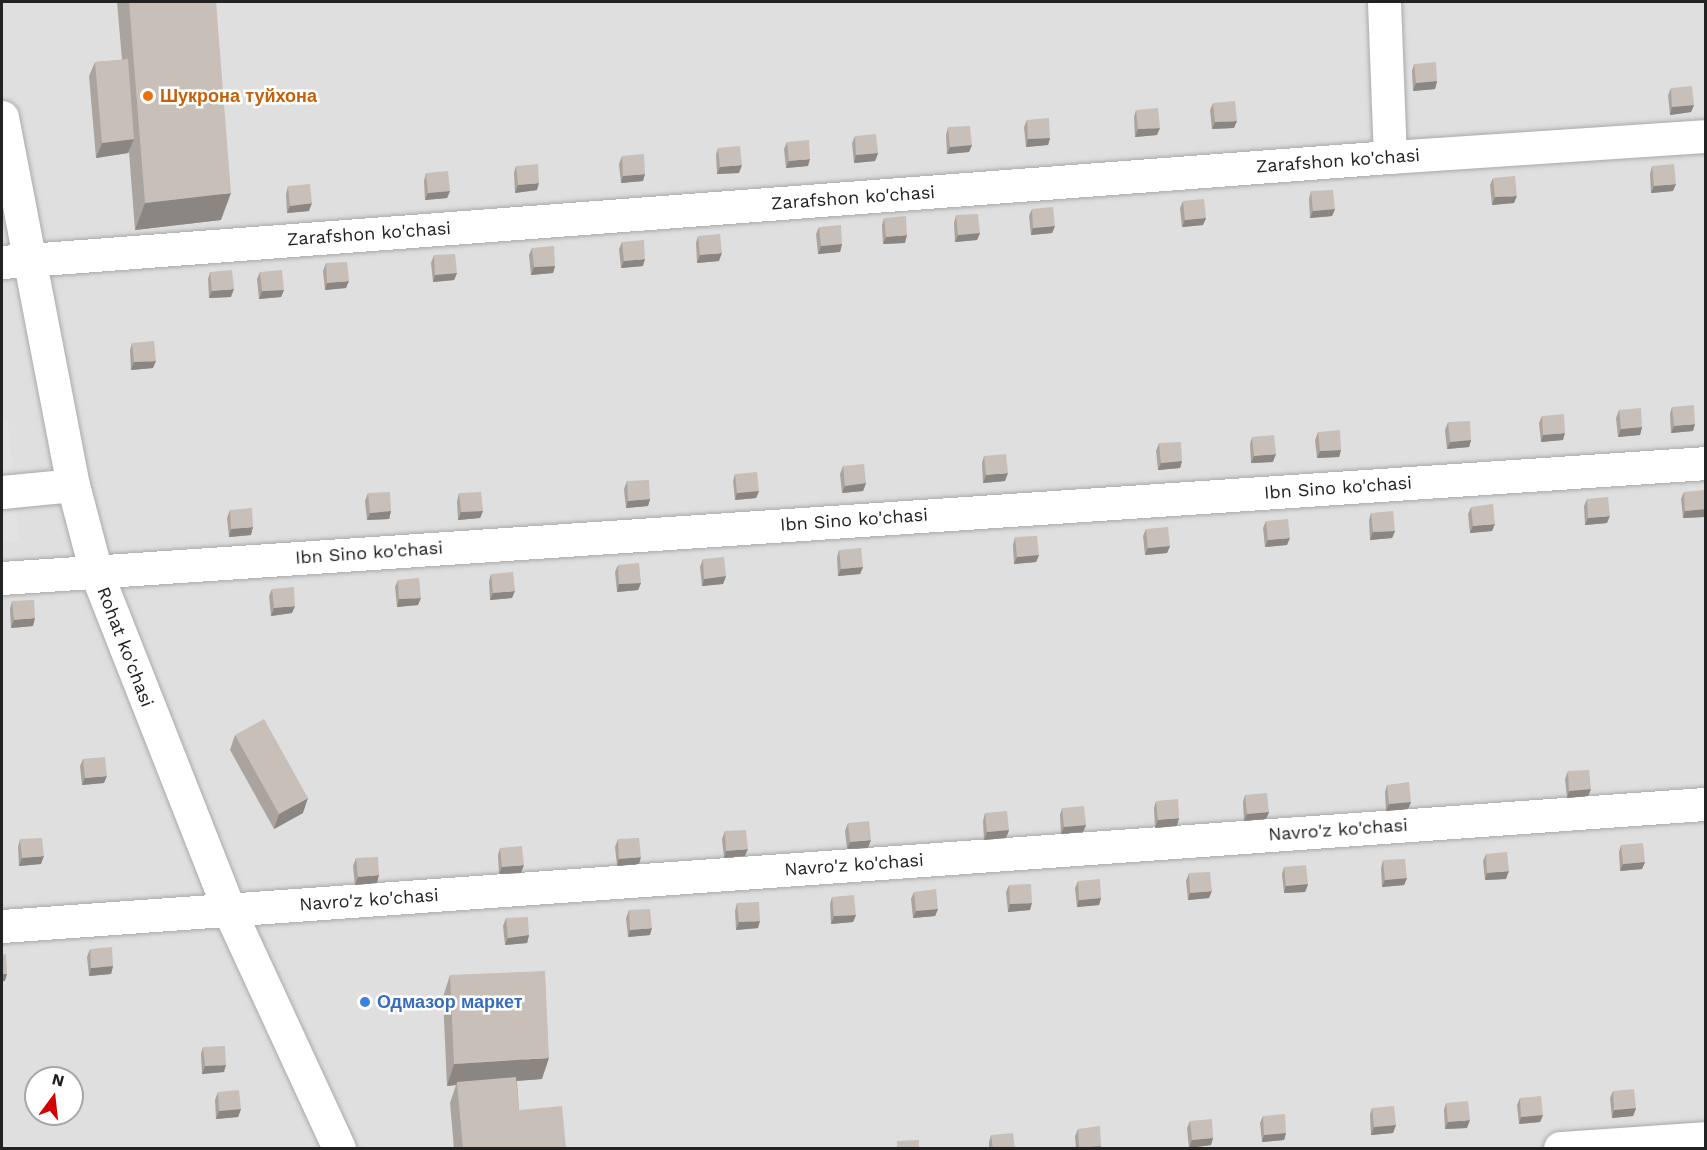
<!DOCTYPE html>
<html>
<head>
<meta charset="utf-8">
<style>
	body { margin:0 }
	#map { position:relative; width:1707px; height:1150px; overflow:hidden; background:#f2efe9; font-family:"Work Sans",sans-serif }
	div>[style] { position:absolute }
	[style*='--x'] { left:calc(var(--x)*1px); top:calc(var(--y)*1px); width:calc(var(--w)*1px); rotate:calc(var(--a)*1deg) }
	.residential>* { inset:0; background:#e0dfdf }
	.parking>* { inset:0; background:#e2e2e2 }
	.roads { filter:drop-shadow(0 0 2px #a9a9a9) drop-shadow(0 0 2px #a9a9a9) }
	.minor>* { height:33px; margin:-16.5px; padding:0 16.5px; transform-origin:16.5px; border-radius:16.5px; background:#fff }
	.wall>* { inset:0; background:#aba49e }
	.shaded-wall>* { inset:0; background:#8b8681 }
	.building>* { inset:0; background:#c7bfb8 }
	.dots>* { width:16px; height:16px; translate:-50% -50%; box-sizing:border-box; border:3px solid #fff; border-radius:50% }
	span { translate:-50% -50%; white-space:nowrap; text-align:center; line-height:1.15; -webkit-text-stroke:5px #fff; paint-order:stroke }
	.food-label { font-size:18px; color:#c56008; font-weight:700 }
	.left { translate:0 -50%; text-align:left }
	.street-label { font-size:18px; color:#222 }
	.shop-label { font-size:18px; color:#366cbe; font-weight:700 }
	.frame { position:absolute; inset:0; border:3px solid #222; pointer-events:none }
	.north { position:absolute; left:24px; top:1066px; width:60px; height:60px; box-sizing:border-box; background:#fff; border:2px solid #a7a7a7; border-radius:50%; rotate:15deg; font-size:16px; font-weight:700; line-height:24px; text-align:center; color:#222 }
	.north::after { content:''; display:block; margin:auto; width:21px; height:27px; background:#d40000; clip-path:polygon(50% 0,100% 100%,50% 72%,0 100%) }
</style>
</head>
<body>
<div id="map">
	<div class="residential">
		<div style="clip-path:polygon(evenodd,2px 2px,1705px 2px,1705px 1148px,2px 1148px,2px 2px,36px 1078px,72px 1078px,72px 1114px,36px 1114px,36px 1078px)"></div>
	</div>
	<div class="parking">
		<div style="clip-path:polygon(8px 421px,19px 541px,2px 542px,2px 422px)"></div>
	</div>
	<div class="roads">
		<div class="minor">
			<div style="--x:1384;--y:2;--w:155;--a:87.8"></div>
			<div style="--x:2;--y:117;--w:375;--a:79.1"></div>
			<div style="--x:73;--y:485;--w:90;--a:75.2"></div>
			<div style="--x:96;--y:572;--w:363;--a:68.5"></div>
			<div style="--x:229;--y:910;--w:262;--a:65.2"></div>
			<div style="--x:2;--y:262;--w:1392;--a:-4.33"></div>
			<div style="--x:1390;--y:157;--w:317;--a:-3.8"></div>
			<div style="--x:2;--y:492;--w:71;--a:-5.6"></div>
			<div style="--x:2;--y:578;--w:1708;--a:-3.86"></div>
			<div style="--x:2;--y:926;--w:1708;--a:-4.1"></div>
			<div style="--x:1560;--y:1148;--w:146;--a:-3.9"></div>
		</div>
	</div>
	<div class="wall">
		<div style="clip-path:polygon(117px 2px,216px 2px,221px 220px,135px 230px,129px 152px,128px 153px,96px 158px,89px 76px,95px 62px,122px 60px)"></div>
		<div style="clip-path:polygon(1414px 64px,1437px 81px,1435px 89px,1413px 91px,1412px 71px)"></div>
		<div style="clip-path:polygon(1671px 88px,1694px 105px,1691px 112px,1670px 115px,1668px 95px)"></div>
		<div style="clip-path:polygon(1213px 103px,1234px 128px,1212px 129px,1210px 110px)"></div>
		<div style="clip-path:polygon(1136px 110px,1157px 135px,1135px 137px,1134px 117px)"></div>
		<div style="clip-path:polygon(1027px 120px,1050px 138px,1048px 145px,1026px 147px,1024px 127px)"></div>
		<div style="clip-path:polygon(948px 127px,972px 145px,969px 152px,947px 154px,946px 135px)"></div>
		<div style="clip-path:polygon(855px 136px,878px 153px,875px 161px,854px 163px,852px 143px)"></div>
		<div style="clip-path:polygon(787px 142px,808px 166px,786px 168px,784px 149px)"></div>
		<div style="clip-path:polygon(718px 148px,739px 173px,717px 174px,716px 155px)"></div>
		<div style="clip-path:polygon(622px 156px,643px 181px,621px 183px,619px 164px)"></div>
		<div style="clip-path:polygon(516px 166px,537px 190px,515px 193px,514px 173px)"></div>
		<div style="clip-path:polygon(1652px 166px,1673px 191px,1651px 193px,1650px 174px)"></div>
		<div style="clip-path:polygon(426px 173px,450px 191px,447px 198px,425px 200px,424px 181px)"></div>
		<div style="clip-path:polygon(1493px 178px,1514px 203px,1492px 205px,1490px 185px)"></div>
		<div style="clip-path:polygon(288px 186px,309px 211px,287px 213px,286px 194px)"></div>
		<div style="clip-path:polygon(1311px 191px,1335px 209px,1332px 216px,1310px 218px,1309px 199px)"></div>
		<div style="clip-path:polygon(1183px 201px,1206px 218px,1203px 225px,1182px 227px,1180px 208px)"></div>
		<div style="clip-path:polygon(1032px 209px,1055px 226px,1052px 233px,1031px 235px,1029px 216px)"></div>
		<div style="clip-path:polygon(956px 215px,980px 233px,977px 240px,955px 242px,954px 223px)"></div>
		<div style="clip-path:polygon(884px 218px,905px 243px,883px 244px,882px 225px)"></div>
		<div style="clip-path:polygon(819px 227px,842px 244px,840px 252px,818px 254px,816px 234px)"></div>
		<div style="clip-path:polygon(698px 236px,719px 261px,697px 263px,696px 243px)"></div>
		<div style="clip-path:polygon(622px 242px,643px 266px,621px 268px,619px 249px)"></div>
		<div style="clip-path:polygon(532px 248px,555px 266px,553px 273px,531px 275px,529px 255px)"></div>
		<div style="clip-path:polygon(434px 255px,457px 273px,454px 280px,433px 282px,431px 263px)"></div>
		<div style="clip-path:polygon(326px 263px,346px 288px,325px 290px,323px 271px)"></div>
		<div style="clip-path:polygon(210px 272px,231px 297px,209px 298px,208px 279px)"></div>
		<div style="clip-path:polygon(260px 272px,284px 290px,281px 297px,259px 299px,257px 279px)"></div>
		<div style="clip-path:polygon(132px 343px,153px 368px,131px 370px,130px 350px)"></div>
		<div style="clip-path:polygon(1672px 407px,1693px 431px,1671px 433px,1670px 414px)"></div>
		<div style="clip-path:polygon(1619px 410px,1642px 427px,1640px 435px,1618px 437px,1616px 418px)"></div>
		<div style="clip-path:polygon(1542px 416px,1563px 440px,1541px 442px,1539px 423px)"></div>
		<div style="clip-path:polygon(1448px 422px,1471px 440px,1469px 447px,1447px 449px,1445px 430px)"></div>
		<div style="clip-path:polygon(1318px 432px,1341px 450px,1339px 457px,1317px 458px,1315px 440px)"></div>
		<div style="clip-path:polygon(1252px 437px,1273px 462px,1251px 463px,1250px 444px)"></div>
		<div style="clip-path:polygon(1159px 443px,1182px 461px,1180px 468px,1158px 470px,1156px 451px)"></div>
		<div style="clip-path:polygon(984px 456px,1005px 481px,983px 483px,982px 463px)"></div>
		<div style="clip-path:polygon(843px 466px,866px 483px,863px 491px,842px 493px,840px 474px)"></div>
		<div style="clip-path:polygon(735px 474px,759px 491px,756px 498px,735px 500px,733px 481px)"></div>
		<div style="clip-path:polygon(627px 481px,650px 499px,648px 506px,626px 508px,624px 489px)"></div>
		<div style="clip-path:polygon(1684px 492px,1706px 495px,1706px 513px,1704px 517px,1683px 518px,1681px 499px)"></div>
		<div style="clip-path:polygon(368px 493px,391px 511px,389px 519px,367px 520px,365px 501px)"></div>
		<div style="clip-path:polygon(459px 493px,483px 511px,480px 518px,458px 520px,457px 501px)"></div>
		<div style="clip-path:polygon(1587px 499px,1607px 523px,1585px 525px,1584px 506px)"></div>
		<div style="clip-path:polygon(1471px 507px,1492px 531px,1470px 533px,1468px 514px)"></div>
		<div style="clip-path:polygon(230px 510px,251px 535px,229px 537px,227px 518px)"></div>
		<div style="clip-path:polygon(1371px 513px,1395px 531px,1392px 538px,1370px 540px,1369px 520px)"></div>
		<div style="clip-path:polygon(1266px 521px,1287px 545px,1265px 547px,1263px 528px)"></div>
		<div style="clip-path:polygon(1146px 529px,1170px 546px,1167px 553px,1145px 555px,1143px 536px)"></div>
		<div style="clip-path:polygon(1015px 537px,1039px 555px,1036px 562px,1014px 564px,1013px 545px)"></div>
		<div style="clip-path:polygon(839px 550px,863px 567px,860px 574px,838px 576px,837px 557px)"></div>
		<div style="clip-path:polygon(703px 559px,726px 576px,723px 584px,702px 586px,700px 567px)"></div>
		<div style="clip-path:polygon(618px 565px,641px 583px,638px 590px,617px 592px,615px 572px)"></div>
		<div style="clip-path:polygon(491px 574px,512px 598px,490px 600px,489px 581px)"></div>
		<div style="clip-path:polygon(398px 580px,418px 605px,397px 607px,395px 587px)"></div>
		<div style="clip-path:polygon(272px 589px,292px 613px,271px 616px,269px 596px)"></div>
		<div style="clip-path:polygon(12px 601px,33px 626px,11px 628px,10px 609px)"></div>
		<div style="clip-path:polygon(235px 735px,303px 813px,274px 829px,230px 750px)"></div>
		<div style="clip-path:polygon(1706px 750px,1705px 774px,1704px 754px)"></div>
		<div style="clip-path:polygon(83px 759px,104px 783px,82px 785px,80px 766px)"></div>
		<div style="clip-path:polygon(1568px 771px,1591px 789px,1588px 796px,1567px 798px,1565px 779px)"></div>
		<div style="clip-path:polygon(1387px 785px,1411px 802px,1408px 809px,1386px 811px,1385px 792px)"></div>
		<div style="clip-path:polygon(1245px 795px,1269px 812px,1266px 819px,1244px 821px,1243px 802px)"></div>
		<div style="clip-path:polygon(1156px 801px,1177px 826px,1155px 828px,1154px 808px)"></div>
		<div style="clip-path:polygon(1062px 808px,1086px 825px,1083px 832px,1061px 834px,1060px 815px)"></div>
		<div style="clip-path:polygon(985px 813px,1009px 830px,1006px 838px,984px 840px,983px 821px)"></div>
		<div style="clip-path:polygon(848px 823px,868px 848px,847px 849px,845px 831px)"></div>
		<div style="clip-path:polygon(725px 831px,745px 856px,724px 858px,722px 839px)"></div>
		<div style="clip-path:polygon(20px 839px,41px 864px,19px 866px,18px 847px)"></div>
		<div style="clip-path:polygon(618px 839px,639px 864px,617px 866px,615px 847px)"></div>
		<div style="clip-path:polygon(1621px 845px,1645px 862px,1642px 869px,1620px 871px,1619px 852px)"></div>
		<div style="clip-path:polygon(500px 848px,521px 873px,499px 874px,498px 855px)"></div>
		<div style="clip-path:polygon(1486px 854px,1506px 879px,1485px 880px,1483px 861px)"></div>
		<div style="clip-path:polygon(356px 858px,377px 883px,355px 885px,353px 866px)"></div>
		<div style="clip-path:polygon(1383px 860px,1407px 878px,1404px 885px,1382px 887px,1381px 868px)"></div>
		<div style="clip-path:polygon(1284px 867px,1308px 884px,1305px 892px,1284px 893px,1282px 874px)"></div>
		<div style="clip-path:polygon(1189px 873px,1209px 898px,1188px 900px,1186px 881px)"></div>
		<div style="clip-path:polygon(1078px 881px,1101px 898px,1099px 905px,1077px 907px,1075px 888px)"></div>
		<div style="clip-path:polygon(1009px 885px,1030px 910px,1008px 912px,1006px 892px)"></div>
		<div style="clip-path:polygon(914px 892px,938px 909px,935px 916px,913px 918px,911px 899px)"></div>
		<div style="clip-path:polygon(832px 897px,856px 915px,853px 922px,831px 924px,830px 904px)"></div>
		<div style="clip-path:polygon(737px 903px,758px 928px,736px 930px,735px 911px)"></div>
		<div style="clip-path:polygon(629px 910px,650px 935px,628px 937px,626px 918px)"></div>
		<div style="clip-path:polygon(506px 918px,529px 935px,527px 943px,505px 945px,503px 926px)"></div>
		<div style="clip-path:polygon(90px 949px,113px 966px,111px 974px,89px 976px,87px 957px)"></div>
		<div style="clip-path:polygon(450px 975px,542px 1079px,517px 1081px,519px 1110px,566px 1149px,454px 1149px,450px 1103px,456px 1085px,447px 1086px,443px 997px)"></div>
		<div style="clip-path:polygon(203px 1047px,224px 1072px,202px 1074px,201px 1054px)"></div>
		<div style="clip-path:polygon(1613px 1091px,1636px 1108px,1633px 1116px,1612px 1118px,1610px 1098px)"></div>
		<div style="clip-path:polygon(218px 1092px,241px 1109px,238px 1117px,216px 1119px,215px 1100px)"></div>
		<div style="clip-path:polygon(1520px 1098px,1543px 1115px,1540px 1122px,1519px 1124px,1517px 1105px)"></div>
		<div style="clip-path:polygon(1446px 1103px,1467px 1128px,1445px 1129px,1444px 1110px)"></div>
		<div style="clip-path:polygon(1372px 1108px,1396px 1125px,1393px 1133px,1371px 1135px,1370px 1115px)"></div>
		<div style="clip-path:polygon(1263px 1116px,1286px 1133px,1284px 1140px,1262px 1142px,1260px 1123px)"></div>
		<div style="clip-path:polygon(1190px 1121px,1213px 1138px,1211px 1145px,1189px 1148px,1187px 1128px)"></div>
		<div style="clip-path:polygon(1078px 1129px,1100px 1149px,1076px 1149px,1075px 1136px)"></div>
		<div style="clip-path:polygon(991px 1135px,1015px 1149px,989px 1149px,989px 1142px)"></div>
	</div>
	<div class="shaded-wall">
		<div style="clip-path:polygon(1437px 81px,1435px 89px,1413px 91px,1416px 83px)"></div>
		<div style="clip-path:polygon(1694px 105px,1691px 112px,1670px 115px,1672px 107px)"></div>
		<div style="clip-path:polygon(1237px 121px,1234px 128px,1212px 129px,1215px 122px)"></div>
		<div style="clip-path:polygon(1160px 128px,1157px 135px,1135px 137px,1138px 129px)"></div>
		<div style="clip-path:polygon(1050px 138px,1048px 145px,1026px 147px,1028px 139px)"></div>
		<div style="clip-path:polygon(134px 139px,128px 153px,96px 158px,102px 143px)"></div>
		<div style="clip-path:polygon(972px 145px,969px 152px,947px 154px,950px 147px)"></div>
		<div style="clip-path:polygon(878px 153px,875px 161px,854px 163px,856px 155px)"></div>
		<div style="clip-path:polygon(810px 159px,808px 166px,786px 168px,789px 161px)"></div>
		<div style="clip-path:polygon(742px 165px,739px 173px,717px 174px,720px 167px)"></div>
		<div style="clip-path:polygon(645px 174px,643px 181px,621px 183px,623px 176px)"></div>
		<div style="clip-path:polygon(539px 183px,537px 190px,515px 193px,518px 185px)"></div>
		<div style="clip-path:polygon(1676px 184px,1673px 191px,1651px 193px,1654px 186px)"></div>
		<div style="clip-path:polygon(450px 191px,447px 198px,425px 200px,428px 193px)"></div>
		<div style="clip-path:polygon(231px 193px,221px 220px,135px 230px,145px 203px)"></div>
		<div style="clip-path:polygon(1517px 196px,1514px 203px,1492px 205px,1495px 197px)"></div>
		<div style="clip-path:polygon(312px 203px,309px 211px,287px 213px,290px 206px)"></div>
		<div style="clip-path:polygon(1335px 209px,1332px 216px,1310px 218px,1313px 211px)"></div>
		<div style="clip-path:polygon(1206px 218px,1203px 225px,1182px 227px,1185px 220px)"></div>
		<div style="clip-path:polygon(1055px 226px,1052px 233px,1031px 235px,1033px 228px)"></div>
		<div style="clip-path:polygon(980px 233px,977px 240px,955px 242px,958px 235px)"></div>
		<div style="clip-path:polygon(907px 235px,905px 243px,883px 244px,886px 237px)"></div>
		<div style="clip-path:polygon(842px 244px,840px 252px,818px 254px,821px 246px)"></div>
		<div style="clip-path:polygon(722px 253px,719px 261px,697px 263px,700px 255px)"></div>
		<div style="clip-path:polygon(645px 259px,643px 266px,621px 268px,624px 261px)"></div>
		<div style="clip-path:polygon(555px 266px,553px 273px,531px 275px,534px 267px)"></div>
		<div style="clip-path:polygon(457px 273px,454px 280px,433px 282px,435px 275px)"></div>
		<div style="clip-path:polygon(349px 281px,346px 288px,325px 290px,327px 283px)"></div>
		<div style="clip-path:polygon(234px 289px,231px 297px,209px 298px,212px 291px)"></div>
		<div style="clip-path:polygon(284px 290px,281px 297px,259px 299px,262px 291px)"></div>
		<div style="clip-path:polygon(156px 361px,153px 368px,131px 370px,134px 362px)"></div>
		<div style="clip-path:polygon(1695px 424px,1693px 431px,1671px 433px,1674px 426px)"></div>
		<div style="clip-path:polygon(1642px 427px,1640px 435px,1618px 437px,1621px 429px)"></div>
		<div style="clip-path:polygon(1565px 433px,1563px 440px,1541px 442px,1543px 435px)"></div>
		<div style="clip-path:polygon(1471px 440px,1469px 447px,1447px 449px,1450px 442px)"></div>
		<div style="clip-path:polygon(1341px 450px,1339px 457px,1317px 458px,1320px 451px)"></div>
		<div style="clip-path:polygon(1276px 454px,1273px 462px,1251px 463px,1254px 456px)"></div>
		<div style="clip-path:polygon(1182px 461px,1180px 468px,1158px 470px,1161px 463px)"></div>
		<div style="clip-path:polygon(1008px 473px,1005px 481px,983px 483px,986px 475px)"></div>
		<div style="clip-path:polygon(866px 483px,863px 491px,842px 493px,845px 486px)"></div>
		<div style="clip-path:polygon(759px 491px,756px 498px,735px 500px,737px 493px)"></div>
		<div style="clip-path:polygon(650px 499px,648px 506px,626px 508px,628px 501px)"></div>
		<div style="clip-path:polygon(1706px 509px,1704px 517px,1683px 518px,1685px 511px)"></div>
		<div style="clip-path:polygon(391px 511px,389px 519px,367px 520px,370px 513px)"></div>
		<div style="clip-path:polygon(483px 511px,480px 518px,458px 520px,461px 512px)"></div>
		<div style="clip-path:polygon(1610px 516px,1607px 523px,1585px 525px,1588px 518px)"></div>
		<div style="clip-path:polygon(1495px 524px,1492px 531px,1470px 533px,1473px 526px)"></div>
		<div style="clip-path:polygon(253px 527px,251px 535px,229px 537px,231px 529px)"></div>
		<div style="clip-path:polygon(1395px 531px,1392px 538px,1370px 540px,1373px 532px)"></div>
		<div style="clip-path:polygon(1290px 538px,1287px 545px,1265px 547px,1268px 540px)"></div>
		<div style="clip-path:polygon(1170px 546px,1167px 553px,1145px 555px,1148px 548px)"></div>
		<div style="clip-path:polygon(1039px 555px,1036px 562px,1014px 564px,1017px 557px)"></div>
		<div style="clip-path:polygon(863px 567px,860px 574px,838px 576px,841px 569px)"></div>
		<div style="clip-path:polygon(726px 576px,723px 584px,702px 586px,704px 579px)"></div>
		<div style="clip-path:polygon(641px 583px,638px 590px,617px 592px,619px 584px)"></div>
		<div style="clip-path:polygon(515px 591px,512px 598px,490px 600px,493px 593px)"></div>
		<div style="clip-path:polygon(421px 598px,418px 605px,397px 607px,399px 599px)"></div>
		<div style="clip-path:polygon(295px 606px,292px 613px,271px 616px,274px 608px)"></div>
		<div style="clip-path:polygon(35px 618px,33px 626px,11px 628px,14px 620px)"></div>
		<div style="clip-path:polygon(107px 776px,104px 783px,82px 785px,85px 778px)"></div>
		<div style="clip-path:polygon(1591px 789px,1588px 796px,1567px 798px,1569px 791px)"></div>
		<div style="clip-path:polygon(308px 798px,303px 813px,274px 829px,279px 814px)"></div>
		<div style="clip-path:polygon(1411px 802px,1408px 809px,1386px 811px,1389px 804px)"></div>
		<div style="clip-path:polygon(1269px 812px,1266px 819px,1244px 821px,1247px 814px)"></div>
		<div style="clip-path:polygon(1179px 818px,1177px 826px,1155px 828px,1158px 820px)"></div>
		<div style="clip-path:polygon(1086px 825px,1083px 832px,1061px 834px,1064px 827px)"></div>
		<div style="clip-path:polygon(1009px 830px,1006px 838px,984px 840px,987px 832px)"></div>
		<div style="clip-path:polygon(871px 840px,868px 848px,847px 849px,850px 842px)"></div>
		<div style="clip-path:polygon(748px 849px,745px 856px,724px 858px,726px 851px)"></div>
		<div style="clip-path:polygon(44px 856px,41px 864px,19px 866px,22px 858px)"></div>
		<div style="clip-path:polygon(641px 857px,639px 864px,617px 866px,619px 859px)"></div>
		<div style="clip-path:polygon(1645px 862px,1642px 869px,1620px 871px,1623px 864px)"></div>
		<div style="clip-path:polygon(524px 865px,521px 873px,499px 874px,502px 867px)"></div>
		<div style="clip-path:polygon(1509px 871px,1506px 879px,1485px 880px,1487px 873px)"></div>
		<div style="clip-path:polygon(379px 875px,377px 883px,355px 885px,358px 877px)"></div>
		<div style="clip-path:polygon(1407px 878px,1404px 885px,1382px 887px,1385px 880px)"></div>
		<div style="clip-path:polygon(1308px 884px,1305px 892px,1284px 893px,1286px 886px)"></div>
		<div style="clip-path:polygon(1212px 891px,1209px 898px,1188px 900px,1190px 893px)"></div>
		<div style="clip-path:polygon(1101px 898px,1099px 905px,1077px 907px,1079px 900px)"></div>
		<div style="clip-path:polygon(1032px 903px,1030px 910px,1008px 912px,1010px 904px)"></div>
		<div style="clip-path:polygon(938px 909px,935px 916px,913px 918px,916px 911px)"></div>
		<div style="clip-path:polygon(856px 915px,853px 922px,831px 924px,834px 916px)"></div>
		<div style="clip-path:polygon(760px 921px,758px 928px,736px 930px,739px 922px)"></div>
		<div style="clip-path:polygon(652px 928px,650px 935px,628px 937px,630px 930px)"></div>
		<div style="clip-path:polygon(529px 935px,527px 943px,505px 945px,508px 938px)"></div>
		<div style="clip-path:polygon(113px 966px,111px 974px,89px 976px,91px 968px)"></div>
		<div style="clip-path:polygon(2px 974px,7px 974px,5px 981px,2px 981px)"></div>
		<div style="clip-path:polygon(549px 1058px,542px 1079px,458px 1085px,457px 1082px,456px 1085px,447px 1086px,454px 1064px)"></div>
		<div style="clip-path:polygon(226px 1065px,224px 1072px,202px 1074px,205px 1066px)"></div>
		<div style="clip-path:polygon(1636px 1108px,1633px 1116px,1612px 1118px,1614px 1110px)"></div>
		<div style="clip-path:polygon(241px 1109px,238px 1117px,216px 1119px,219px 1111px)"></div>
		<div style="clip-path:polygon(1543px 1115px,1540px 1122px,1519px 1124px,1521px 1117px)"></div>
		<div style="clip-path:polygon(1470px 1120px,1467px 1128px,1445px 1129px,1448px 1122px)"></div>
		<div style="clip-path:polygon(1396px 1125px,1393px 1133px,1371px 1135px,1374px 1127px)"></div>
		<div style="clip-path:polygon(1286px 1133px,1284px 1140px,1262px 1142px,1264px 1135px)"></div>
		<div style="clip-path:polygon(1213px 1138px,1211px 1145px,1189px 1148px,1192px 1140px)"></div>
		<div style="clip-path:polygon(1101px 1146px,1100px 1149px,1079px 1149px,1079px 1148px)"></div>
	</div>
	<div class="building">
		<div style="clip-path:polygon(129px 2px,216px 2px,231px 193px,145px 203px)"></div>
		<div style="clip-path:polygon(128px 59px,134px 139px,102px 143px,95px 62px)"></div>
		<div style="clip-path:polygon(1436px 62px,1437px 81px,1416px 83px,1414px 64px)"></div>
		<div style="clip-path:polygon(1692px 86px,1694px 105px,1672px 107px,1671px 88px)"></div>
		<div style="clip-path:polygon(1235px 101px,1237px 121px,1215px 122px,1213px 103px)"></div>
		<div style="clip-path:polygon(1158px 108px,1160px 128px,1138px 129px,1136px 110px)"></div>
		<div style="clip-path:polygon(1049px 118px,1050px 138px,1028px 139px,1027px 120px)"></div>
		<div style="clip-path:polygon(970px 126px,972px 145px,950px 147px,948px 127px)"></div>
		<div style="clip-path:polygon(876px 134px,878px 153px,856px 155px,855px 136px)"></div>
		<div style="clip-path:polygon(809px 140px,810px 159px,789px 161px,787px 142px)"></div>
		<div style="clip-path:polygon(740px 146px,742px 165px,720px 167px,718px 148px)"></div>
		<div style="clip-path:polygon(644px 154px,645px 174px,623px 176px,622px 156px)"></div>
		<div style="clip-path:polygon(538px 164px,539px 183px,518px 185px,516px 166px)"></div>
		<div style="clip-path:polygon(1674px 164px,1676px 184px,1654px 186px,1652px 166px)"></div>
		<div style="clip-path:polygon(448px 171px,450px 191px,428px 193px,426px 173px)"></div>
		<div style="clip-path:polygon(1515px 176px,1517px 196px,1495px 197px,1493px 178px)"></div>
		<div style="clip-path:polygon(310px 184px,312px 203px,290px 206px,288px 186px)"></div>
		<div style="clip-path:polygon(1333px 190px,1335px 209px,1313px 211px,1311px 191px)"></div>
		<div style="clip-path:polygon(1204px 199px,1206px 218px,1185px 220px,1183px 201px)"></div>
		<div style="clip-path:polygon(1053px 207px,1055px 226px,1033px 228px,1032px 209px)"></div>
		<div style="clip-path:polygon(978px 214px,980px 233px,958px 235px,956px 215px)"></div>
		<div style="clip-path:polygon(906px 216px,907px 235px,886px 237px,884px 218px)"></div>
		<div style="clip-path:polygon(841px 225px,842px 244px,821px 246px,819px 227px)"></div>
		<div style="clip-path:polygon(720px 234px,722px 253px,700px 255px,698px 236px)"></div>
		<div style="clip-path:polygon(644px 240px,645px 259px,624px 261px,622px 242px)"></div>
		<div style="clip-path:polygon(554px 246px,555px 266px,534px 267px,532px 248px)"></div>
		<div style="clip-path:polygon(455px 254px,457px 273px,435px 275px,434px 255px)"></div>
		<div style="clip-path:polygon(347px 262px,349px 281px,327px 283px,326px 263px)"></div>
		<div style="clip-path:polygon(232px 270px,234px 289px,212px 291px,210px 272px)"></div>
		<div style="clip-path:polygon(282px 270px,284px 290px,262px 291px,260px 272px)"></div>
		<div style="clip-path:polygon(154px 341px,156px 361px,134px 362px,132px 343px)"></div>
		<div style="clip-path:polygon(1694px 405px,1695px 424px,1674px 426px,1672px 407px)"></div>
		<div style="clip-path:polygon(1641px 408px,1642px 427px,1621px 429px,1619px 410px)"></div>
		<div style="clip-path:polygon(1564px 414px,1565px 433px,1543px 435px,1542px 416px)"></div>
		<div style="clip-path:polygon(1470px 421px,1471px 440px,1450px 442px,1448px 422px)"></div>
		<div style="clip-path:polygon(1340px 430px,1341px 450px,1320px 451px,1318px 432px)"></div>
		<div style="clip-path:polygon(1274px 435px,1276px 454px,1254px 456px,1252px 437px)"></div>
		<div style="clip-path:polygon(1181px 442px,1182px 461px,1161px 463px,1159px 443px)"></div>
		<div style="clip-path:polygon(1006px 454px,1008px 473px,986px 475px,984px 456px)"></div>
		<div style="clip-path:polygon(864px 464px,866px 483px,845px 486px,843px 466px)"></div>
		<div style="clip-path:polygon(757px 472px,759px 491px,737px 493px,735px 474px)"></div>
		<div style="clip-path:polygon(649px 480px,650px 499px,628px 501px,627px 481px)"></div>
		<div style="clip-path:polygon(1705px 490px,1706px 509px,1685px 511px,1684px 492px)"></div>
		<div style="clip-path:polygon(390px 492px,391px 511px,370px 513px,368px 493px)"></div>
		<div style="clip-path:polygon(481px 492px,483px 511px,461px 512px,459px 493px)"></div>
		<div style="clip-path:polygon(1608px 497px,1610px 516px,1588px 518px,1587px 499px)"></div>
		<div style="clip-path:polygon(1493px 504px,1495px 524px,1473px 526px,1471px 507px)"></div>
		<div style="clip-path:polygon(252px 508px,253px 527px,231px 529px,230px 510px)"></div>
		<div style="clip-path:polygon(1393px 511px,1395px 531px,1373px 532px,1371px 513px)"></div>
		<div style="clip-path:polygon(1288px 519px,1290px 538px,1268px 540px,1266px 521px)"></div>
		<div style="clip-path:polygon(1168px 527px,1170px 546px,1148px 548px,1146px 529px)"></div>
		<div style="clip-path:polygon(1037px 536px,1039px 555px,1017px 557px,1015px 537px)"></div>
		<div style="clip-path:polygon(861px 548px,863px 567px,841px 569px,839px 550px)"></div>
		<div style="clip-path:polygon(724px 557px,726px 576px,704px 579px,703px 559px)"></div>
		<div style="clip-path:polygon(639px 563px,641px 583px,619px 584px,618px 565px)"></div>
		<div style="clip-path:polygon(513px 572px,515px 591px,493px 593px,491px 574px)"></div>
		<div style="clip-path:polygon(419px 578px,421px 598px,399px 599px,398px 580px)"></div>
		<div style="clip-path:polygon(294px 587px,295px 606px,274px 608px,272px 589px)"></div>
		<div style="clip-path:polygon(34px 600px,35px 618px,14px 620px,12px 601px)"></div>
		<div style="clip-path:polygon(264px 719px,308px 798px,279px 814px,235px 735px)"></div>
		<div style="clip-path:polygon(105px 757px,107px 776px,85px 778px,83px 759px)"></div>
		<div style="clip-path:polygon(1589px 770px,1591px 789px,1569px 791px,1568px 771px)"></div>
		<div style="clip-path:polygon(1409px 782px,1411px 802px,1389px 804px,1387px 785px)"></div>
		<div style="clip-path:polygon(1267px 793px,1269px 812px,1247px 814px,1245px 795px)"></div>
		<div style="clip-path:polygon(1178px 799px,1179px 818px,1158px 820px,1156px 801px)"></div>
		<div style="clip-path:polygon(1084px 806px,1086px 825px,1064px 827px,1062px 808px)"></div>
		<div style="clip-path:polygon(1007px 811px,1009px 830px,987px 832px,985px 813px)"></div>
		<div style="clip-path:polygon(869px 821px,871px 840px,850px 842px,848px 823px)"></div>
		<div style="clip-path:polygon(746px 830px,748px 849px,726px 851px,725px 831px)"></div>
		<div style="clip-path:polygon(42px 838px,44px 856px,22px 858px,20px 839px)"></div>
		<div style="clip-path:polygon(639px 838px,641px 857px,619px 859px,618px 839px)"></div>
		<div style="clip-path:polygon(1643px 843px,1645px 862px,1623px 864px,1621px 845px)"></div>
		<div style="clip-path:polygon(522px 846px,524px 865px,502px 867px,500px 848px)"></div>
		<div style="clip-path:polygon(1507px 852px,1509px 871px,1487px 873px,1486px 854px)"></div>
		<div style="clip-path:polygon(378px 857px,379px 875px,358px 877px,356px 858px)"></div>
		<div style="clip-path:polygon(1405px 859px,1407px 878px,1385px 880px,1383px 860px)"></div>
		<div style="clip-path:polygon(1306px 865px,1308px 884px,1286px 886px,1284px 867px)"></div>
		<div style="clip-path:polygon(1210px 872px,1212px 891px,1190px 893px,1189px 873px)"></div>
		<div style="clip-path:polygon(1100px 879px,1101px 898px,1079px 900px,1078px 881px)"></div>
		<div style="clip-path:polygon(1031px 884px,1032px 903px,1010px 904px,1009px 885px)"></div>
		<div style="clip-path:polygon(936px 889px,938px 909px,916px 911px,914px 892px)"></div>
		<div style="clip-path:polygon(854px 895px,856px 915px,834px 916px,832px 897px)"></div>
		<div style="clip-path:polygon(759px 902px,760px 921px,739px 922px,737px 903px)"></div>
		<div style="clip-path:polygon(650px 909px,652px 928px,630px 930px,629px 910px)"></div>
		<div style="clip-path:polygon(528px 917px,529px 935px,508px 938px,506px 918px)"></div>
		<div style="clip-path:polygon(112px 947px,113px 966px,91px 968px,90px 949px)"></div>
		<div style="clip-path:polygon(6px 954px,7px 974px,2px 974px,2px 955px)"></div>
		<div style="clip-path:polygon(545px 971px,549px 1058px,454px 1064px,450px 975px)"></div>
		<div style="clip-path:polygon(225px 1046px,226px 1065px,205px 1066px,203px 1047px)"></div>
		<div style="clip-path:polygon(516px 1077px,519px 1110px,562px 1106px,566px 1149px,463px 1149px,457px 1082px)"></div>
		<div style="clip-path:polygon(1634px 1089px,1636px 1108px,1614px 1110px,1613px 1091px)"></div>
		<div style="clip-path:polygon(239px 1090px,241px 1109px,219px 1111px,218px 1092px)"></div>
		<div style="clip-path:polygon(1541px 1096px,1543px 1115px,1521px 1117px,1520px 1098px)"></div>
		<div style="clip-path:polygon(1468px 1101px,1470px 1120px,1448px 1122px,1446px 1103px)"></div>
		<div style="clip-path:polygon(1394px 1106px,1396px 1125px,1374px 1127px,1372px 1108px)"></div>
		<div style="clip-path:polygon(1285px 1114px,1286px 1133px,1264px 1135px,1263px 1116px)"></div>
		<div style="clip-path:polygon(1212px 1119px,1213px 1138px,1192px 1140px,1190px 1121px)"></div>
		<div style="clip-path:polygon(1100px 1126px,1101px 1146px,1079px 1148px,1078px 1129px)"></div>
		<div style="clip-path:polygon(1013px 1133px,1015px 1149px,993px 1149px,991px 1135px)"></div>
		<div style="clip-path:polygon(919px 1140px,919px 1149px,897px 1149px,897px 1141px)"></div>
	</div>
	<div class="dots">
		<div style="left:148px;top:96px;background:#e8710a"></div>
		<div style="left:365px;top:1002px;background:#3f7fe0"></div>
	</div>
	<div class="food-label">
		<span class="left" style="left:160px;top:96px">Шукрона туйхона</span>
	</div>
	<div class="street-label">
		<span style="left:1338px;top:161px;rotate:-4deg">Zarafshon ko'chasi</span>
		<span style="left:853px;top:198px;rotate:-4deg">Zarafshon ko'chasi</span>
		<span style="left:369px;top:234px;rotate:-4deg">Zarafshon ko'chasi</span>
		<span style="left:1338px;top:488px;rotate:-4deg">Ibn Sino ko'chasi</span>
		<span style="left:854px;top:520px;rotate:-4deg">Ibn Sino ko'chasi</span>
		<span style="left:369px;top:553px;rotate:-4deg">Ibn Sino ko'chasi</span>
		<span style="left:125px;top:647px;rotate:69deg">Rohat ko'chasi</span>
		<span style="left:1338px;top:830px;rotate:-4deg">Navro'z ko'chasi</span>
		<span style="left:854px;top:865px;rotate:-4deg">Navro'z ko'chasi</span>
		<span style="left:369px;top:900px;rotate:-4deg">Navro'z ko'chasi</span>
	</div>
	<div class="shop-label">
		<span class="left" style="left:377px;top:1002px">Одмазор маркет</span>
	</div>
	<div class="frame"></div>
	<div class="north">N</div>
</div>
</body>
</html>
